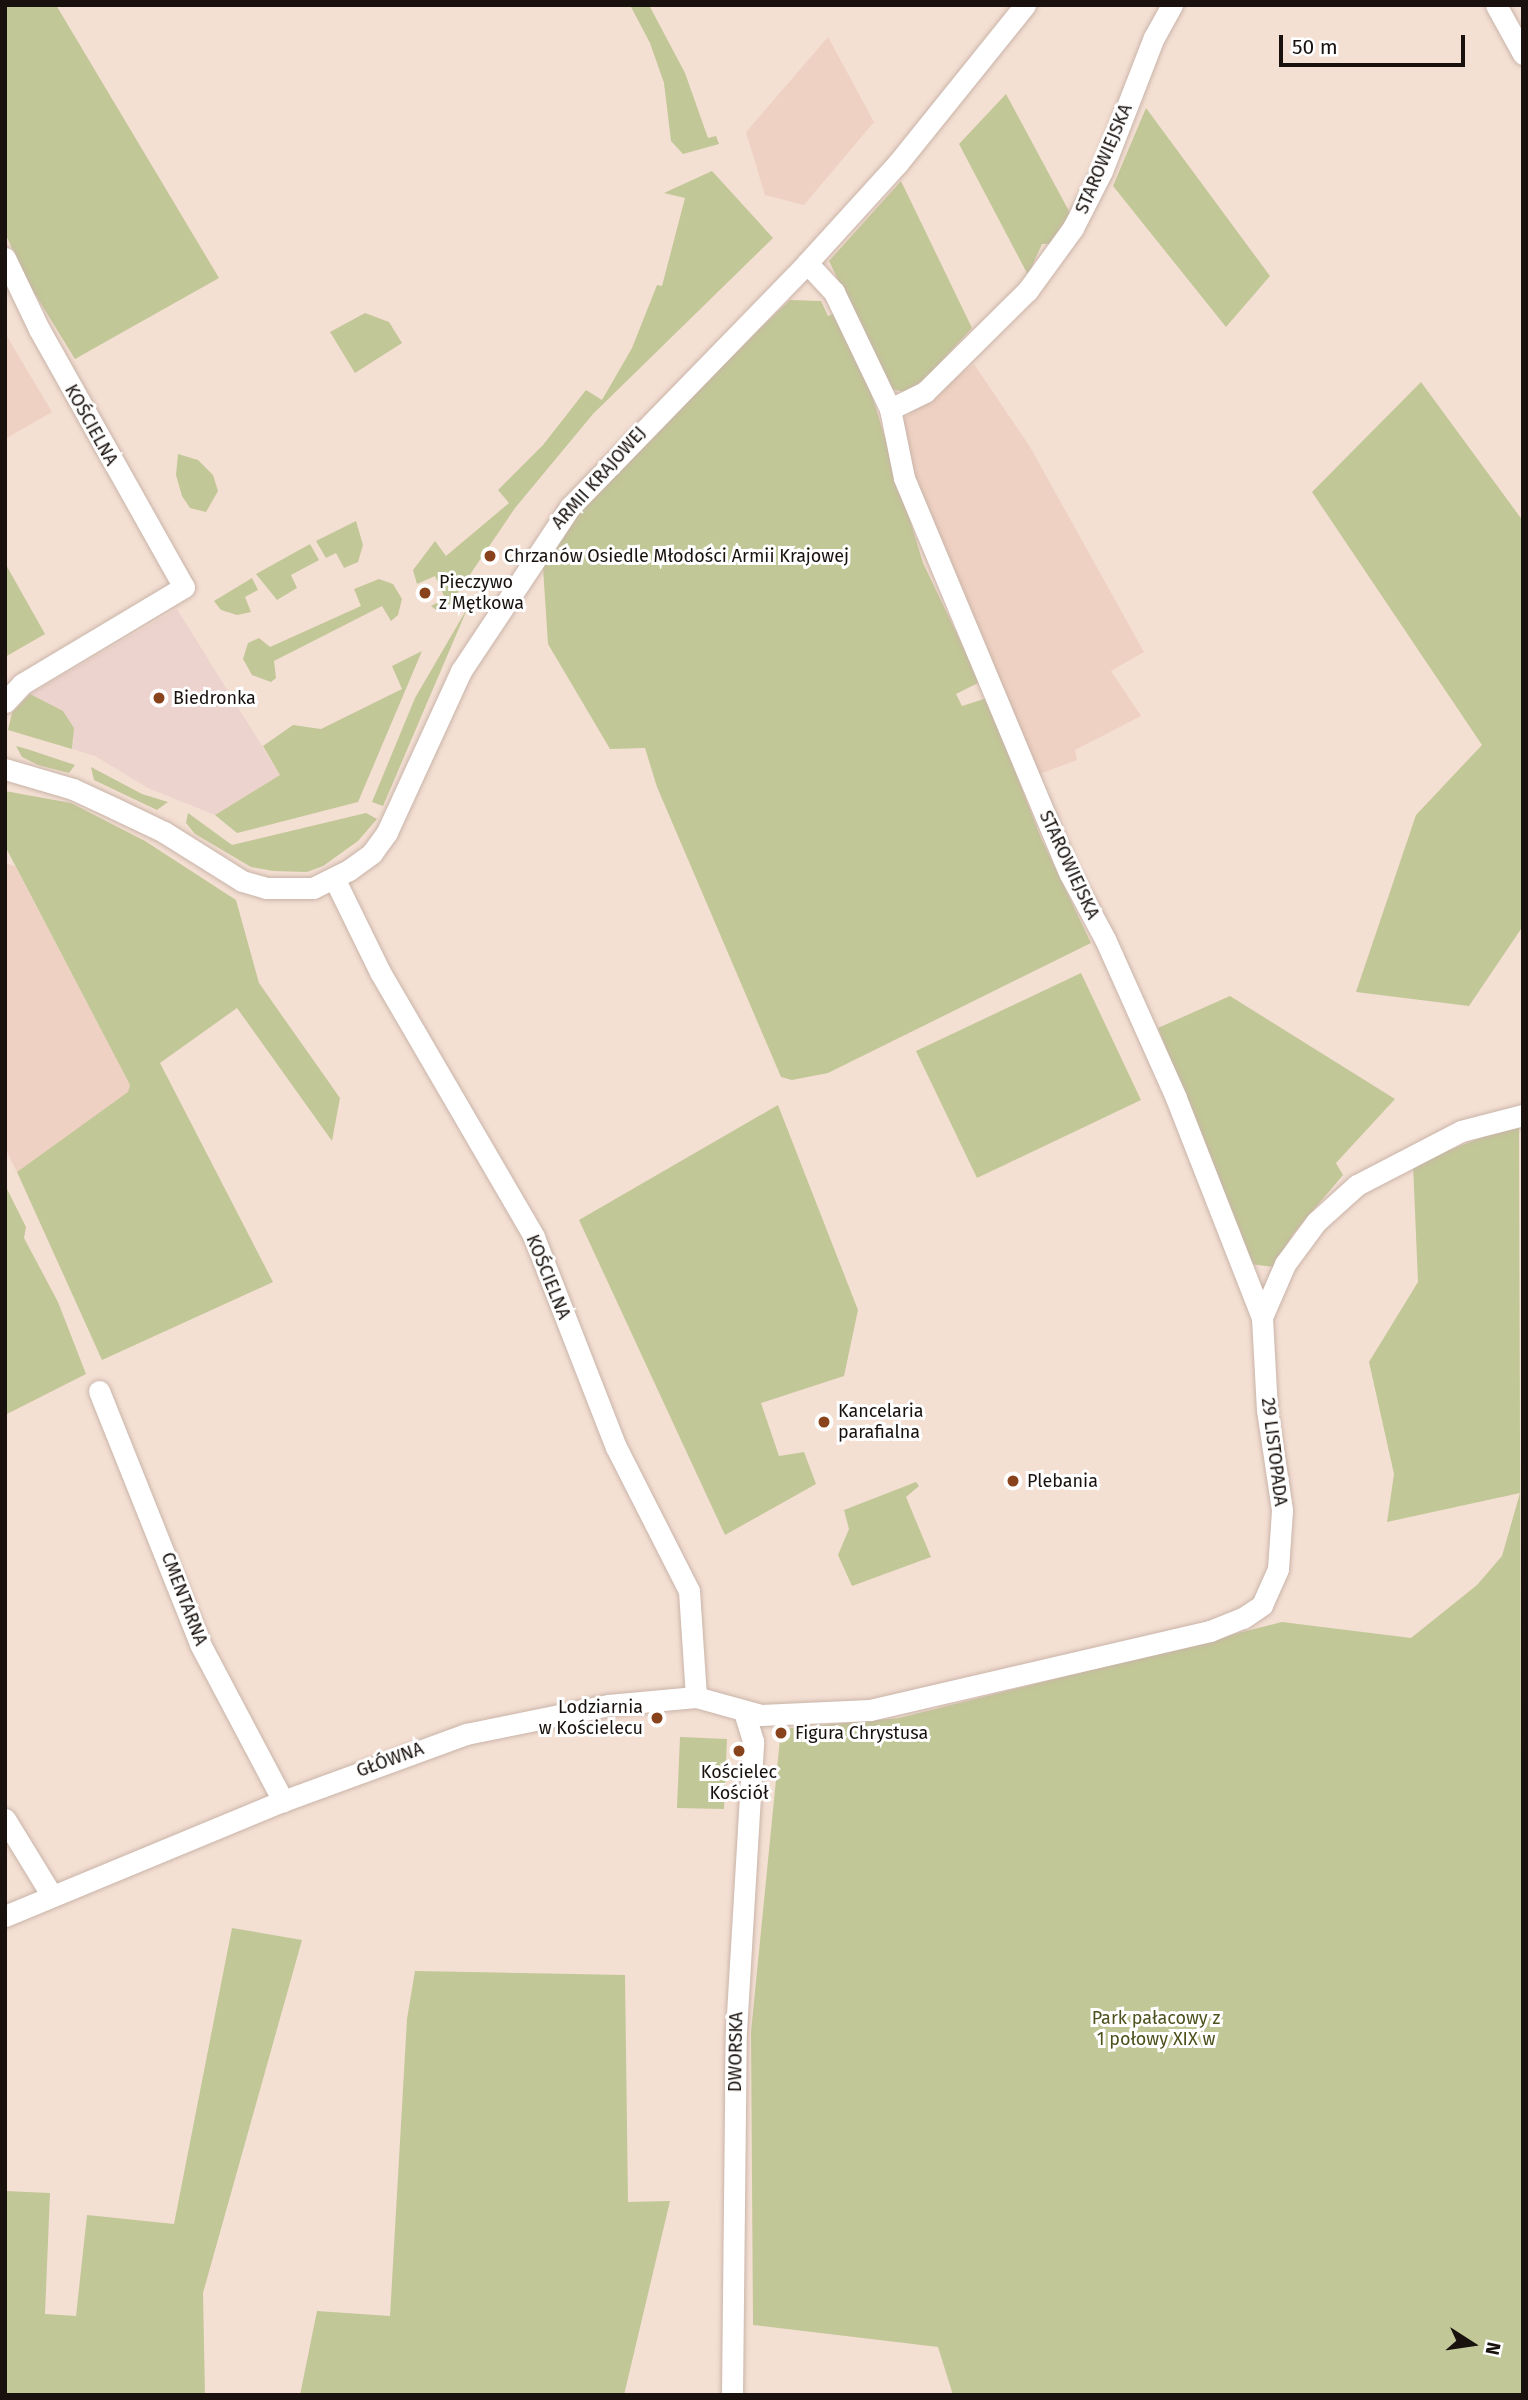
<!DOCTYPE html>
<html>
<head>
<meta charset="utf-8">
<style>
	body { margin:0 }
	#map { position:relative; width:1528px; height:2400px; overflow:hidden; background:#f4dfd3; font-family:"Fira Sans",sans-serif }
	div>[style] { position:absolute }
	[style*='--x'] { left:calc(var(--x)*1px); top:calc(var(--y)*1px); width:calc(var(--w)*1px); rotate:calc(var(--a)*1deg) }
	.commercial>* { inset:0; background:#edd3cd }
	.built>* { inset:0; background:#eed1c2 }
	.green>* { inset:0; background:#c2c797 }
	.roads { filter:drop-shadow(0 0 2px #c9b4a9) drop-shadow(0 0 2px #c9b4a9) }
	.minor>* { height:21px; margin:-10.5px; padding:0 10.5px; transform-origin:10.5px; border-radius:10.5px; background:#fff }
	.dots>* { width:19px; height:19px; translate:-50% -50%; box-sizing:border-box; border:4px solid #fff; border-radius:50% }
	span { translate:-50% -50%; white-space:nowrap; text-align:center; line-height:1.15; -webkit-text-stroke:6px #fff; paint-order:stroke }
	.street-label { font-size:18px; color:#18110d }
	.poi-label { font-size:18px; color:#18110d }
	.left { translate:0 -50%; text-align:left }
	.right { translate:-100% -50%; text-align:right }
	.park-label { font-size:18px; color:#4e511b }
	.frame { position:absolute; inset:0; border:7px solid #18110d; pointer-events:none }
	.north { position:absolute; left:1437px; top:2309px; width:70px; height:70px; -webkit-text-stroke:5px #fff; paint-order:stroke; rotate:102deg; font-size:19px; font-weight:700; line-height:28px; text-align:center; color:#18110d }
	.north::after { content:''; display:block; margin:auto; width:24px; height:32px; background:#18110d; clip-path:polygon(50% 0,100% 100%,50% 72%,0 100%) }
	.scale { position:absolute; left:1279px; top:35px; width:186px; height:32px; box-sizing:border-box; border:4px solid #18110d; border-top:0; padding-left:9px; font-size:21px; line-height:24px; white-space:nowrap; color:#18110d; -webkit-text-stroke:5px #fff; paint-order:stroke }
</style>
</head>
<body>
<div id="map">
	<div class="commercial">
		<div style="clip-path:polygon(177px 609px,280px 775px,215px 815px,148px 788px,95px 756px,72px 749px,74px 739px,30px 694px)"></div>
	</div>
	<div class="built">
		<div style="clip-path:polygon(828px 37px,874px 122px,804px 205px,765px 195px,746px 132px)"></div>
		<div style="clip-path:polygon(5px 333px,52px 412px,5px 439px)"></div>
		<div style="clip-path:polygon(974px 364px,1030px 447px,1144px 652px,1111px 671px,1141px 716px,1075px 750px,1077px 760px,1037px 775px,891px 429px)"></div>
		<div style="clip-path:polygon(5px 863px,15px 866px,130px 1085px,129px 1092px,17px 1172px,5px 1148px)"></div>
	</div>
	<div class="green">
		<div style="clip-path:polygon(5px 5px,56px 5px,219px 278px,75px 359px,27px 281px,5px 233px)"></div>
		<div style="clip-path:polygon(630px 5px,649px 5px,685px 73px,708px 138px,716px 136px,719px 144px,683px 154px,671px 141px,664px 83px,650px 43px)"></div>
		<div style="clip-path:polygon(1006px 94px,1070px 213px,1050px 244px,1042px 244px,1028px 275px,959px 144px)"></div>
		<div style="clip-path:polygon(1146px 108px,1270px 276px,1226px 327px,1113px 186px)"></div>
		<div style="clip-path:polygon(712px 171px,773px 238px,593px 414px,515px 508px,448px 607px,439px 612px,431px 606px,445px 598px,435px 576px,417px 584px,413px 570px,435px 541px,446px 556px,509px 503px,498px 490px,543px 445px,586px 390px,602px 400px,632px 348px,657px 285px,662px 286px,685px 198px,664px 193px)"></div>
		<div style="clip-path:polygon(901px 181px,972px 328px,924px 380px,905px 392px,890px 389px,829px 261px)"></div>
		<div style="clip-path:polygon(790px 300px,821px 301px,828px 316px,833px 314px,871px 392px,923px 563px,980px 682px,956px 694px,962px 706px,987px 698px,1041px 838px,1091px 943px,828px 1073px,792px 1080px,781px 1077px,657px 787px,645px 748px,610px 749px,548px 644px,543px 568px,592px 489px)"></div>
		<div style="clip-path:polygon(365px 313px,389px 322px,402px 343px,355px 373px,330px 332px)"></div>
		<div style="clip-path:polygon(1421px 382px,1523px 521px,1523px 926px,1469px 1006px,1356px 992px,1416px 815px,1482px 745px,1312px 492px)"></div>
		<div style="clip-path:polygon(178px 454px,198px 460px,213px 475px,218px 491px,206px 512px,190px 508px,182px 496px,176px 475px)"></div>
		<div style="clip-path:polygon(356px 521px,363px 545px,358px 562px,344px 568px,336px 553px,326px 558px,316px 541px)"></div>
		<div style="clip-path:polygon(310px 544px,319px 560px,291px 575px,297px 588px,277px 600px,256px 574px)"></div>
		<div style="clip-path:polygon(5px 563px,45px 634px,5px 657px)"></div>
		<div style="clip-path:polygon(252px 578px,258px 590px,245px 597px,251px 612px,237px 615px,221px 610px,214px 601px)"></div>
		<div style="clip-path:polygon(379px 579px,393px 584px,402px 599px,398px 615px,391px 621px,382px 606px,274px 661px,276px 678px,271px 682px,252px 675px,243px 659px,248px 643px,259px 638px,270px 647px,361px 606px,354px 589px)"></div>
		<div style="clip-path:polygon(468px 607px,383px 806px,372px 802px,415px 698px)"></div>
		<div style="clip-path:polygon(422px 651px,358px 802px,237px 833px,215px 815px,280px 775px,263px 746px,293px 725px,321px 729px,402px 689px,392px 666px)"></div>
		<div style="clip-path:polygon(30px 694px,63px 711px,74px 728px,72px 749px,8px 730px,12px 713px)"></div>
		<div style="clip-path:polygon(16px 746px,27px 749px,75px 765px,69px 773px,38px 765px,22px 757px)"></div>
		<div style="clip-path:polygon(91px 767px,142px 794px,168px 802px,157px 810px,94px 780px)"></div>
		<div style="clip-path:polygon(5px 791px,71px 803px,145px 841px,236px 900px,259px 983px,340px 1098px,332px 1141px,237px 1008px,160px 1063px,273px 1282px,102px 1360px,17px 1172px,128px 1092px,130px 1085px,5px 846px)"></div>
		<div style="clip-path:polygon(188px 813px,232px 845px,366px 813px,377px 819px,358px 841px,323px 866px,307px 872px,273px 871px,251px 867px,195px 834px,186px 823px)"></div>
		<div style="clip-path:polygon(1081px 973px,1141px 1100px,977px 1178px,916px 1051px)"></div>
		<div style="clip-path:polygon(1230px 996px,1395px 1099px,1336px 1163px,1343px 1175px,1293px 1234px,1274px 1267px,1250px 1264px,1158px 1028px)"></div>
		<div style="clip-path:polygon(778px 1105px,858px 1310px,844px 1376px,761px 1403px,779px 1456px,804px 1452px,816px 1484px,725px 1535px,579px 1220px)"></div>
		<div style="clip-path:polygon(1519px 1123px,1523px 2395px,953px 2395px,938px 2347px,753px 2325px,751px 2032px,781px 1729px,899px 1718px,1282px 1622px,1411px 1638px,1477px 1585px,1502px 1556px,1520px 1493px,1387px 1522px,1394px 1474px,1369px 1362px,1418px 1282px,1413px 1164px)"></div>
		<div style="clip-path:polygon(5px 1185px,26px 1227px,24px 1238px,58px 1302px,86px 1374px,5px 1415px)"></div>
		<div style="clip-path:polygon(916px 1482px,919px 1486px,906px 1497px,931px 1557px,852px 1586px,838px 1555px,849px 1529px,844px 1510px)"></div>
		<div style="clip-path:polygon(680px 1737px,727px 1739px,724px 1809px,677px 1808px)"></div>
		<div style="clip-path:polygon(232px 1928px,302px 1940px,203px 2293px,205px 2395px,5px 2395px,5px 2191px,50px 2193px,45px 2314px,76px 2316px,87px 2215px,174px 2224px)"></div>
		<div style="clip-path:polygon(415px 1971px,625px 1975px,628px 2202px,670px 2201px,624px 2395px,300px 2395px,317px 2311px,390px 2316px,407px 2019px)"></div>
	</div>
	<div class="roads">
		<div class="minor">
			<div style="--x:1172;--y:5;--w:37;--a:119"></div>
			<div style="--x:1154;--y:37;--w:144;--a:111.2"></div>
			<div style="--x:1102;--y:171;--w:64;--a:117"></div>
			<div style="--x:1073;--y:228;--w:77;--a:126"></div>
			<div style="--x:1028;--y:290;--w:145;--a:135.3"></div>
			<div style="--x:925;--y:392;--w:39;--a:154"></div>
			<div style="--x:890;--y:409;--w:70;--a:78.5"></div>
			<div style="--x:904;--y:478;--w:429;--a:67.3"></div>
			<div style="--x:1070;--y:874;--w:74;--a:61.7"></div>
			<div style="--x:1105;--y:939;--w:174;--a:65.9"></div>
			<div style="--x:1176;--y:1098;--w:235;--a:68.6"></div>
			<div style="--x:1496;--y:5;--w:56;--a:61.1"></div>
			<div style="--x:5;--y:258;--w:79;--a:64.4"></div>
			<div style="--x:39;--y:329;--w:296;--a:60.7"></div>
			<div style="--x:184;--y:587;--w:189;--a:149.1"></div>
			<div style="--x:22;--y:684;--w:25;--a:133"></div>
			<div style="--x:807;--y:263;--w:40;--a:47"></div>
			<div style="--x:834;--y:292;--w:130;--a:64.4"></div>
			<div style="--x:5;--y:769;--w:71;--a:16.4"></div>
			<div style="--x:73;--y:789;--w:47;--a:24.9"></div>
			<div style="--x:116;--y:809;--w:53;--a:25.6"></div>
			<div style="--x:164;--y:832;--w:92;--a:32.1"></div>
			<div style="--x:242;--y:881;--w:25;--a:16"></div>
			<div style="--x:266;--y:888;--w:47;--a:0"></div>
			<div style="--x:313;--y:888;--w:40;--a:-26.6"></div>
			<div style="--x:349;--y:870;--w:29;--a:-36"></div>
			<div style="--x:372;--y:853;--w:26;--a:-54"></div>
			<div style="--x:387;--y:832;--w:177;--a:-65.3"></div>
			<div style="--x:461;--y:671;--w:197;--a:-56.4"></div>
			<div style="--x:570;--y:507;--w:340;--a:-45.8"></div>
			<div style="--x:807;--y:263;--w:135;--a:-47.7"></div>
			<div style="--x:898;--y:163;--w:203;--a:-51.2"></div>
			<div style="--x:335;--y:880;--w:102;--a:63.9"></div>
			<div style="--x:380;--y:972;--w:306;--a:59.8"></div>
			<div style="--x:534;--y:1237;--w:225;--a:68.7"></div>
			<div style="--x:616;--y:1447;--w:161;--a:63.1"></div>
			<div style="--x:689;--y:1591;--w:106;--a:86.2"></div>
			<div style="--x:99;--y:1391;--w:272;--a:68.2"></div>
			<div style="--x:200;--y:1644;--w:178;--a:62.1"></div>
			<div style="--x:5;--y:1819;--w:90;--a:58.6"></div>
			<div style="--x:5;--y:1916;--w:301;--a:-22.5"></div>
			<div style="--x:283;--y:1801;--w:195;--a:-20.1"></div>
			<div style="--x:466;--y:1734;--w:145;--a:-11.5"></div>
			<div style="--x:608;--y:1705;--w:88;--a:-5.2"></div>
			<div style="--x:696;--y:1697;--w:67;--a:15.5"></div>
			<div style="--x:761;--y:1715;--w:109;--a:-2.6"></div>
			<div style="--x:870;--y:1710;--w:349;--a:-13.1"></div>
			<div style="--x:1210;--y:1631;--w:35;--a:-22"></div>
			<div style="--x:1243;--y:1618;--w:23;--a:-34"></div>
			<div style="--x:1262;--y:1605;--w:39;--a:-66"></div>
			<div style="--x:1278;--y:1569;--w:59;--a:-86.1"></div>
			<div style="--x:1282;--y:1510;--w:101;--a:-98.5"></div>
			<div style="--x:1267;--y:1410;--w:93;--a:-93.1"></div>
			<div style="--x:1262;--y:1317;--w:58;--a:-66.5"></div>
			<div style="--x:1285;--y:1264;--w:52;--a:-53.6"></div>
			<div style="--x:1316;--y:1222;--w:55;--a:-42.1"></div>
			<div style="--x:1357;--y:1185;--w:117;--a:-27.4"></div>
			<div style="--x:1461;--y:1131;--w:64;--a:-14.5"></div>
			<div style="--x:732;--y:2395;--w:364;--a:-89.4"></div>
			<div style="--x:736;--y:2031;--w:290;--a:-86.6"></div>
			<div style="--x:753;--y:1741;--w:31;--a:-107"></div>
		</div>
	</div>
	<div class="dots">
		<div style="left:490px;top:556px;background:#88421c"></div>
		<div style="left:425px;top:593px;background:#88421c"></div>
		<div style="left:159px;top:698px;background:#88421c"></div>
		<div style="left:824px;top:1422px;background:#88421c"></div>
		<div style="left:1013px;top:1481px;background:#88421c"></div>
		<div style="left:657px;top:1718px;background:#88421c"></div>
		<div style="left:781px;top:1733px;background:#88421c"></div>
		<div style="left:739px;top:1751px;background:#88421c"></div>
	</div>
	<div class="street-label">
		<span style="left:1104px;top:159px;rotate:-67deg">STAROWIEJSKA</span>
		<span style="left:91px;top:425px;rotate:61deg">KOŚCIELNA</span>
		<span style="left:599px;top:478px;rotate:-48deg">ARMII KRAJOWEJ</span>
		<span style="left:1069px;top:865px;rotate:65deg">STAROWIEJSKA</span>
		<span style="left:548px;top:1277px;rotate:68deg">KOŚCIELNA</span>
		<span style="left:1274px;top:1452px;rotate:83deg">29 LISTOPADA</span>
		<span style="left:184px;top:1599px;rotate:69deg">CMENTARNA</span>
		<span style="left:390px;top:1760px;rotate:-20deg">GŁÓWNA</span>
		<span style="left:736px;top:2052px;rotate:-89deg">DWORSKA</span>
	</div>
	<div class="poi-label">
		<span class="left" style="left:504px;top:556px">Chrzanów Osiedle Młodości Armii Krajowej</span>
		<span class="left" style="left:439px;top:593px">Pieczywo<br>z Mętkowa</span>
		<span class="left" style="left:173px;top:698px">Biedronka</span>
		<span class="left" style="left:838px;top:1422px">Kancelaria<br>parafialna</span>
		<span class="left" style="left:1027px;top:1481px">Plebania</span>
		<span class="right" style="left:643px;top:1718px">Lodziarnia<br>w Kościelecu</span>
		<span class="left" style="left:795px;top:1733px">Figura Chrystusa</span>
		<span style="left:739px;top:1783px">Kościelec<br>Kościół</span>
	</div>
	<div class="park-label">
		<span style="left:1156px;top:2029px">Park pałacowy z<br>1 połowy XIX w</span>
	</div>
	<div class="frame"></div>
	<div class="north">N</div>
	<div class="scale">50 m</div>
</div>
</body>
</html>
